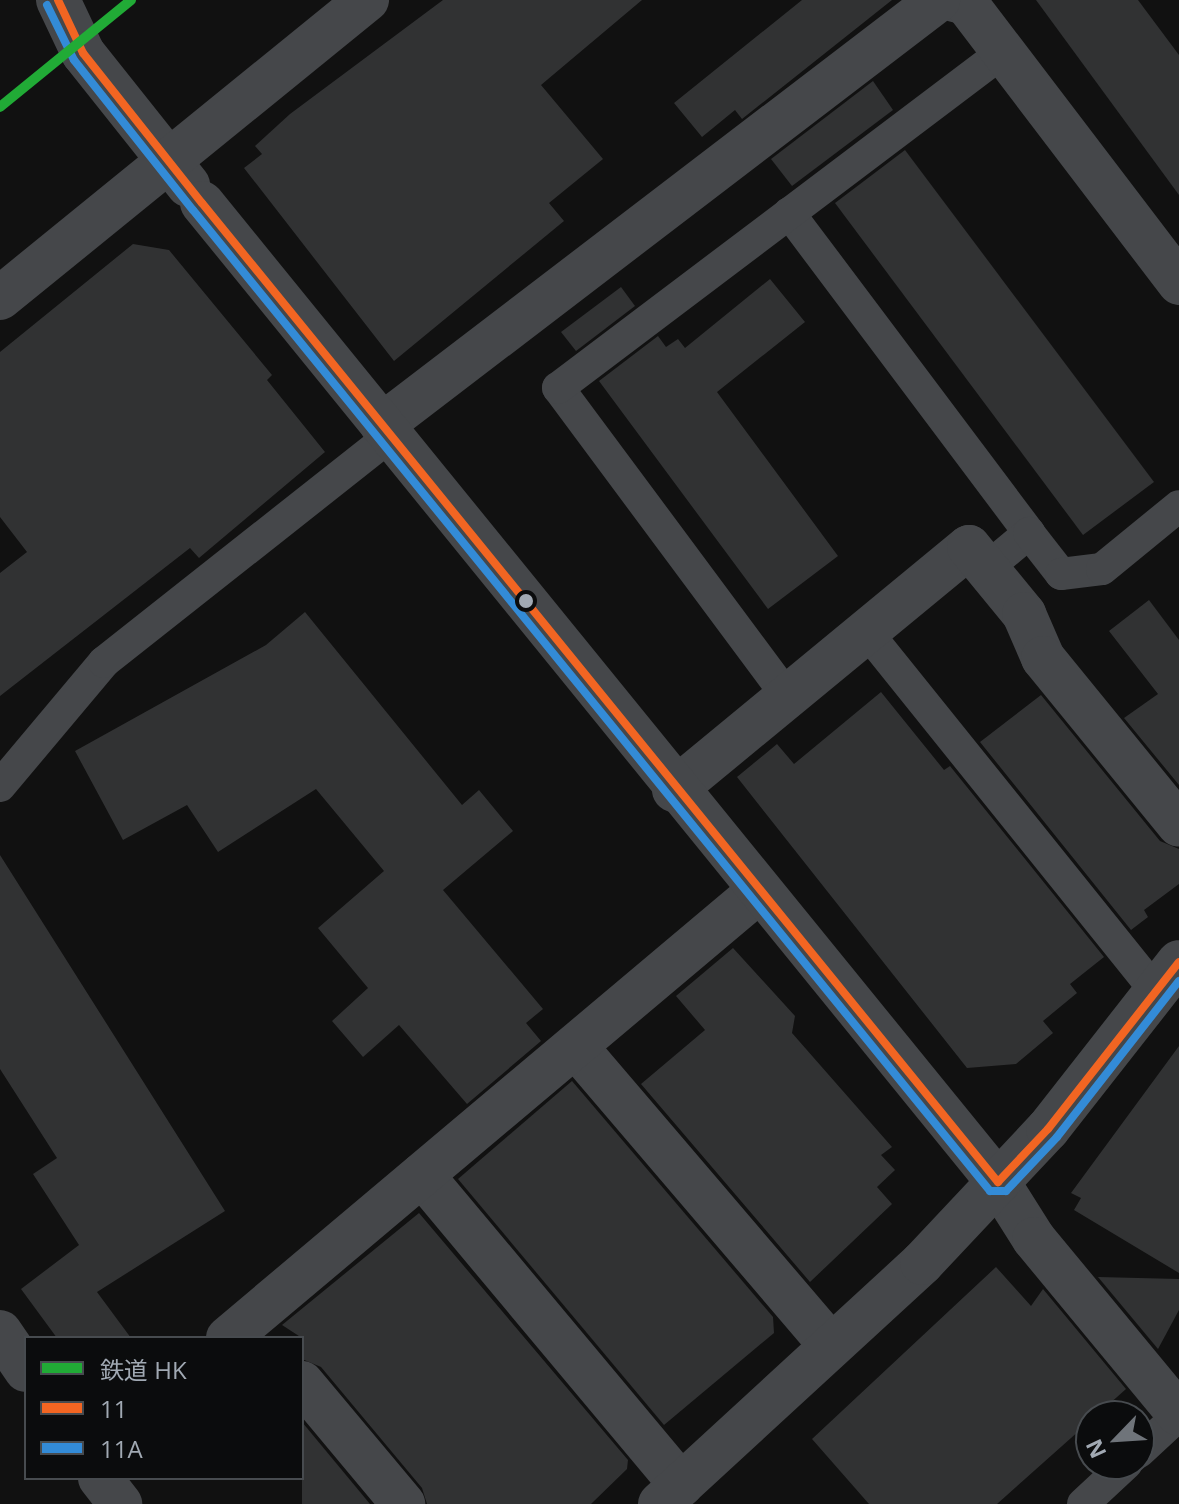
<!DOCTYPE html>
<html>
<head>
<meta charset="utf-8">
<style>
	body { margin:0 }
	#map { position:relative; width:1179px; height:1504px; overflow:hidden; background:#111; font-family:"Open Sans","Noto Sans JP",sans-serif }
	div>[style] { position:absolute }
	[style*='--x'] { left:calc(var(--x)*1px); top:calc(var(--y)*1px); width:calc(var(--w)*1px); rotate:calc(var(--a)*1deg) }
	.building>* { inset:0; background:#313233 }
	.service>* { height:32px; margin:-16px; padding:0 16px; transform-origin:16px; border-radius:16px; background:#45474a }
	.minor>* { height:44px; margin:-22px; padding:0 22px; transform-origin:22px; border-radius:22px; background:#45474a }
	.tertiary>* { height:44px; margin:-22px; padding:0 22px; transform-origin:22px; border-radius:22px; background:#45474a }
	.bus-1>* { height:8px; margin:-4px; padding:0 4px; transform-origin:4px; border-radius:4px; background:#f26522 }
	.bus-2>* { height:8px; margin:-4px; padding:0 4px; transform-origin:4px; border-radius:4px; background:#338bd7 }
	.rail-1>* { height:10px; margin:-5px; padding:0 5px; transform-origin:5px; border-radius:5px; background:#21ab36 }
	.dots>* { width:22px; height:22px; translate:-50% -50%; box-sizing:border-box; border:4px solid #0b0c0d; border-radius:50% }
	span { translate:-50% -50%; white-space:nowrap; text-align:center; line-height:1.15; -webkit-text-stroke:6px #0b0c0d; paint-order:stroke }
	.legend { position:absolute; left:24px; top:1336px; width:280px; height:144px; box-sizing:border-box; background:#0b0c0d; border:2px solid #474b4f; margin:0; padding:10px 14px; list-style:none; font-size:24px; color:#a1a9b3 }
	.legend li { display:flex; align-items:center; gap:16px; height:40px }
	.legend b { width:40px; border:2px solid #474b4f }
	.north { position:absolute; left:1075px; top:1400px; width:80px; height:80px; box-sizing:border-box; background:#0b0c0d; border:2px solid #474b4f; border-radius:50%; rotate:245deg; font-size:22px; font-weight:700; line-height:32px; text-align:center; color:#a1a9b3 }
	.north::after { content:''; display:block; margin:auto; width:28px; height:36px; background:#6f747a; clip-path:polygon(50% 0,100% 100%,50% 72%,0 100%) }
</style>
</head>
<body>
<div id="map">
	<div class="building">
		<div style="clip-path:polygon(443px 0,642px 0,541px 85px,603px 159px,549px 203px,564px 221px,394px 361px,244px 168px,262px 154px,255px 146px,290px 114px)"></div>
		<div style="clip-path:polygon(802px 0,892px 0,742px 119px,735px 110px,702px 137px,674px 103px)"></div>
		<div style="clip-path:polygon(1036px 0,1138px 0,1179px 55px,1179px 195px)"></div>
		<div style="clip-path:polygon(873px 81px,893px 110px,792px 186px,771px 159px)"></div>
		<div style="clip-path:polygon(905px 150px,1154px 482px,1083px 535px,835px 203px)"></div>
		<div style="clip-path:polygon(133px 244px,169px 250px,272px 375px,267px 380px,325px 452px,199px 558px,190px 548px,0 696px,0 573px,27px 552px,0 517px,0 352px)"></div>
		<div style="clip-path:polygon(770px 279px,805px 322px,717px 392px,838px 556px,768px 609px,599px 381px,658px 336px,666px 347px,678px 339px,685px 348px)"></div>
		<div style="clip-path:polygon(621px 287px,635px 306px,576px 351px,561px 332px)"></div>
		<div style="clip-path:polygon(1149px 600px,1179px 640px,1179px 785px,1124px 718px,1158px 694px,1109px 631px)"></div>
		<div style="clip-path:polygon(305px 612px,462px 805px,479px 790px,513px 831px,443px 890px,543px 1009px,526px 1023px,541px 1041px,467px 1104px,399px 1025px,363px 1057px,332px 1021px,368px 988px,318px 928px,384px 871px,316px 789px,218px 852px,187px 805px,123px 840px,75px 751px,266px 645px)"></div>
		<div style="clip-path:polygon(881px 692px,944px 770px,950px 766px,1104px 957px,1070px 984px,1077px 993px,1043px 1021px,1053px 1033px,1016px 1064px,967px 1068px,737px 777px,777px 744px,794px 764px)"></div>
		<div style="clip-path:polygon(1041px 695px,1160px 841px,1179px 849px,1179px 884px,1144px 910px,1148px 917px,1131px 930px,980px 742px)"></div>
		<div style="clip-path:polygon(0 855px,225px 1211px,97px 1292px,131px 1338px,57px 1338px,21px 1289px,79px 1245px,33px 1174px,57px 1158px,0 1069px)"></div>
		<div style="clip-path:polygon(733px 948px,795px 1016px,792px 1033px,892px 1147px,881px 1155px,895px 1170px,877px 1187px,892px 1204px,810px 1282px,641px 1084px,705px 1030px,676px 996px)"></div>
		<div style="clip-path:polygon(1179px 1046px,1179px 1273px,1074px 1210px,1081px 1198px,1071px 1193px)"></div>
		<div style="clip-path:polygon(572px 1081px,773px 1317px,774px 1333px,664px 1425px,458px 1179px)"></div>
		<div style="clip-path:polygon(419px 1213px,628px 1460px,627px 1469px,591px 1504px,427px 1504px,422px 1488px,321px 1367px,302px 1359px,302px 1338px,282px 1325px)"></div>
		<div style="clip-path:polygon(996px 1267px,1031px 1306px,1043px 1289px,1126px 1389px,997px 1504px,869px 1504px,812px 1439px)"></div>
		<div style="clip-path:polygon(1098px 1277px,1179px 1279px,1179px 1310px,1158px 1349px)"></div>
		<div style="clip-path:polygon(302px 1422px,370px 1504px,302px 1504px)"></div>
	</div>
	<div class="service">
		<div style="--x:789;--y:213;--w:400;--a:53.1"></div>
		<div style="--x:987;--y:568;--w:55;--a:-39.8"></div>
		<div style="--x:1029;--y:533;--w:52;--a:52"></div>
		<div style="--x:1061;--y:574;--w:41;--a:-7"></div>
		<div style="--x:1102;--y:569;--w:99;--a:-39.3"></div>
		<div style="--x:866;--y:631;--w:463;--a:51.2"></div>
		<div style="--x:787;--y:696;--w:384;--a:-126.6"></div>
		<div style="--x:558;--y:388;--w:558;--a:-37.05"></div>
		<div style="--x:0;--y:786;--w:162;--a:-50"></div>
		<div style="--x:104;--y:662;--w:365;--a:-38.3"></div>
		<div style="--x:1139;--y:1452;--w:54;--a:-42.8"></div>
		<div style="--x:1083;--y:1504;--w:59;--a:-42.9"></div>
	</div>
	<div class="minor">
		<div style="--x:58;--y:0;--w:59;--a:64.7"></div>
		<div style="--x:83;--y:53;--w:169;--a:51.5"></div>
		<div style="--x:954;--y:0;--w:12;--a:14"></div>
		<div style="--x:966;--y:3;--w:352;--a:52.7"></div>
		<div style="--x:0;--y:298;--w:473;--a:-39.1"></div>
		<div style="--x:382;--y:425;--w:700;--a:-37.39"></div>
		<div style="--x:674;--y:790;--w:382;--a:-39.5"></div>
		<div style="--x:969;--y:547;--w:87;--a:50.6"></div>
		<div style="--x:1024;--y:614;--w:48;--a:66.6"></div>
		<div style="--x:1043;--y:658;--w:215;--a:50.8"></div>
		<div style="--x:576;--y:1047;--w:393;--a:49.5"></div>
		<div style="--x:422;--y:1175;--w:404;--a:50.1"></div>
		<div style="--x:998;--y:1182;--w:67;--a:57.7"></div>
		<div style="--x:1034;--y:1239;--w:227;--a:50.4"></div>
		<div style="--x:0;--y:1332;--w:46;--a:55.6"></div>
		<div style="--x:228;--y:1338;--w:694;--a:-40.09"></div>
		<div style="--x:302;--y:1383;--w:158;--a:50.1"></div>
		<div style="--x:100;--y:1478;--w:33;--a:52"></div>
	</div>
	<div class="tertiary">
		<div style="--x:202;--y:203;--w:1262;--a:50.89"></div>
		<div style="--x:660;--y:1504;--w:356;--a:-42.6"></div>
		<div style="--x:922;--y:1263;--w:184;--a:-46.8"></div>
		<div style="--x:1048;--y:1129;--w:212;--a:-51.9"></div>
	</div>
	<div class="bus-1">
		<div style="--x:58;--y:0;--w:59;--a:64.7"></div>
		<div style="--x:83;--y:53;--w:191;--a:51.6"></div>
		<div style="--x:202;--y:203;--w:1262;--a:50.89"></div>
		<div style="--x:998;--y:1182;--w:73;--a:-46.7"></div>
		<div style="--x:1048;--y:1129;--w:212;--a:-51.9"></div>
	</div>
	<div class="bus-2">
		<div style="--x:47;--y:5;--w:61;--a:63.9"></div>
		<div style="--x:74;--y:60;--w:191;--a:51.6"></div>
		<div style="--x:193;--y:210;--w:1264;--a:50.91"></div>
		<div style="--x:990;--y:1191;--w:16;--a:0"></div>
		<div style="--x:1006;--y:1191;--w:74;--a:-46.6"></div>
		<div style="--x:1057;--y:1137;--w:198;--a:-52"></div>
	</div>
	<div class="rail-1">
		<div style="--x:0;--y:107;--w:169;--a:-39.2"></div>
	</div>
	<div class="dots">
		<div style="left:526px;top:601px;background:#a1a9b3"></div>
	</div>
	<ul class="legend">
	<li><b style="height:10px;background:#21ab36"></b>鉄道 HK</li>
	<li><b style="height:10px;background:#f26522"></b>11</li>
	<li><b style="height:10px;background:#338bd7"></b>11A</li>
	</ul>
	<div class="north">N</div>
</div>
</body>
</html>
